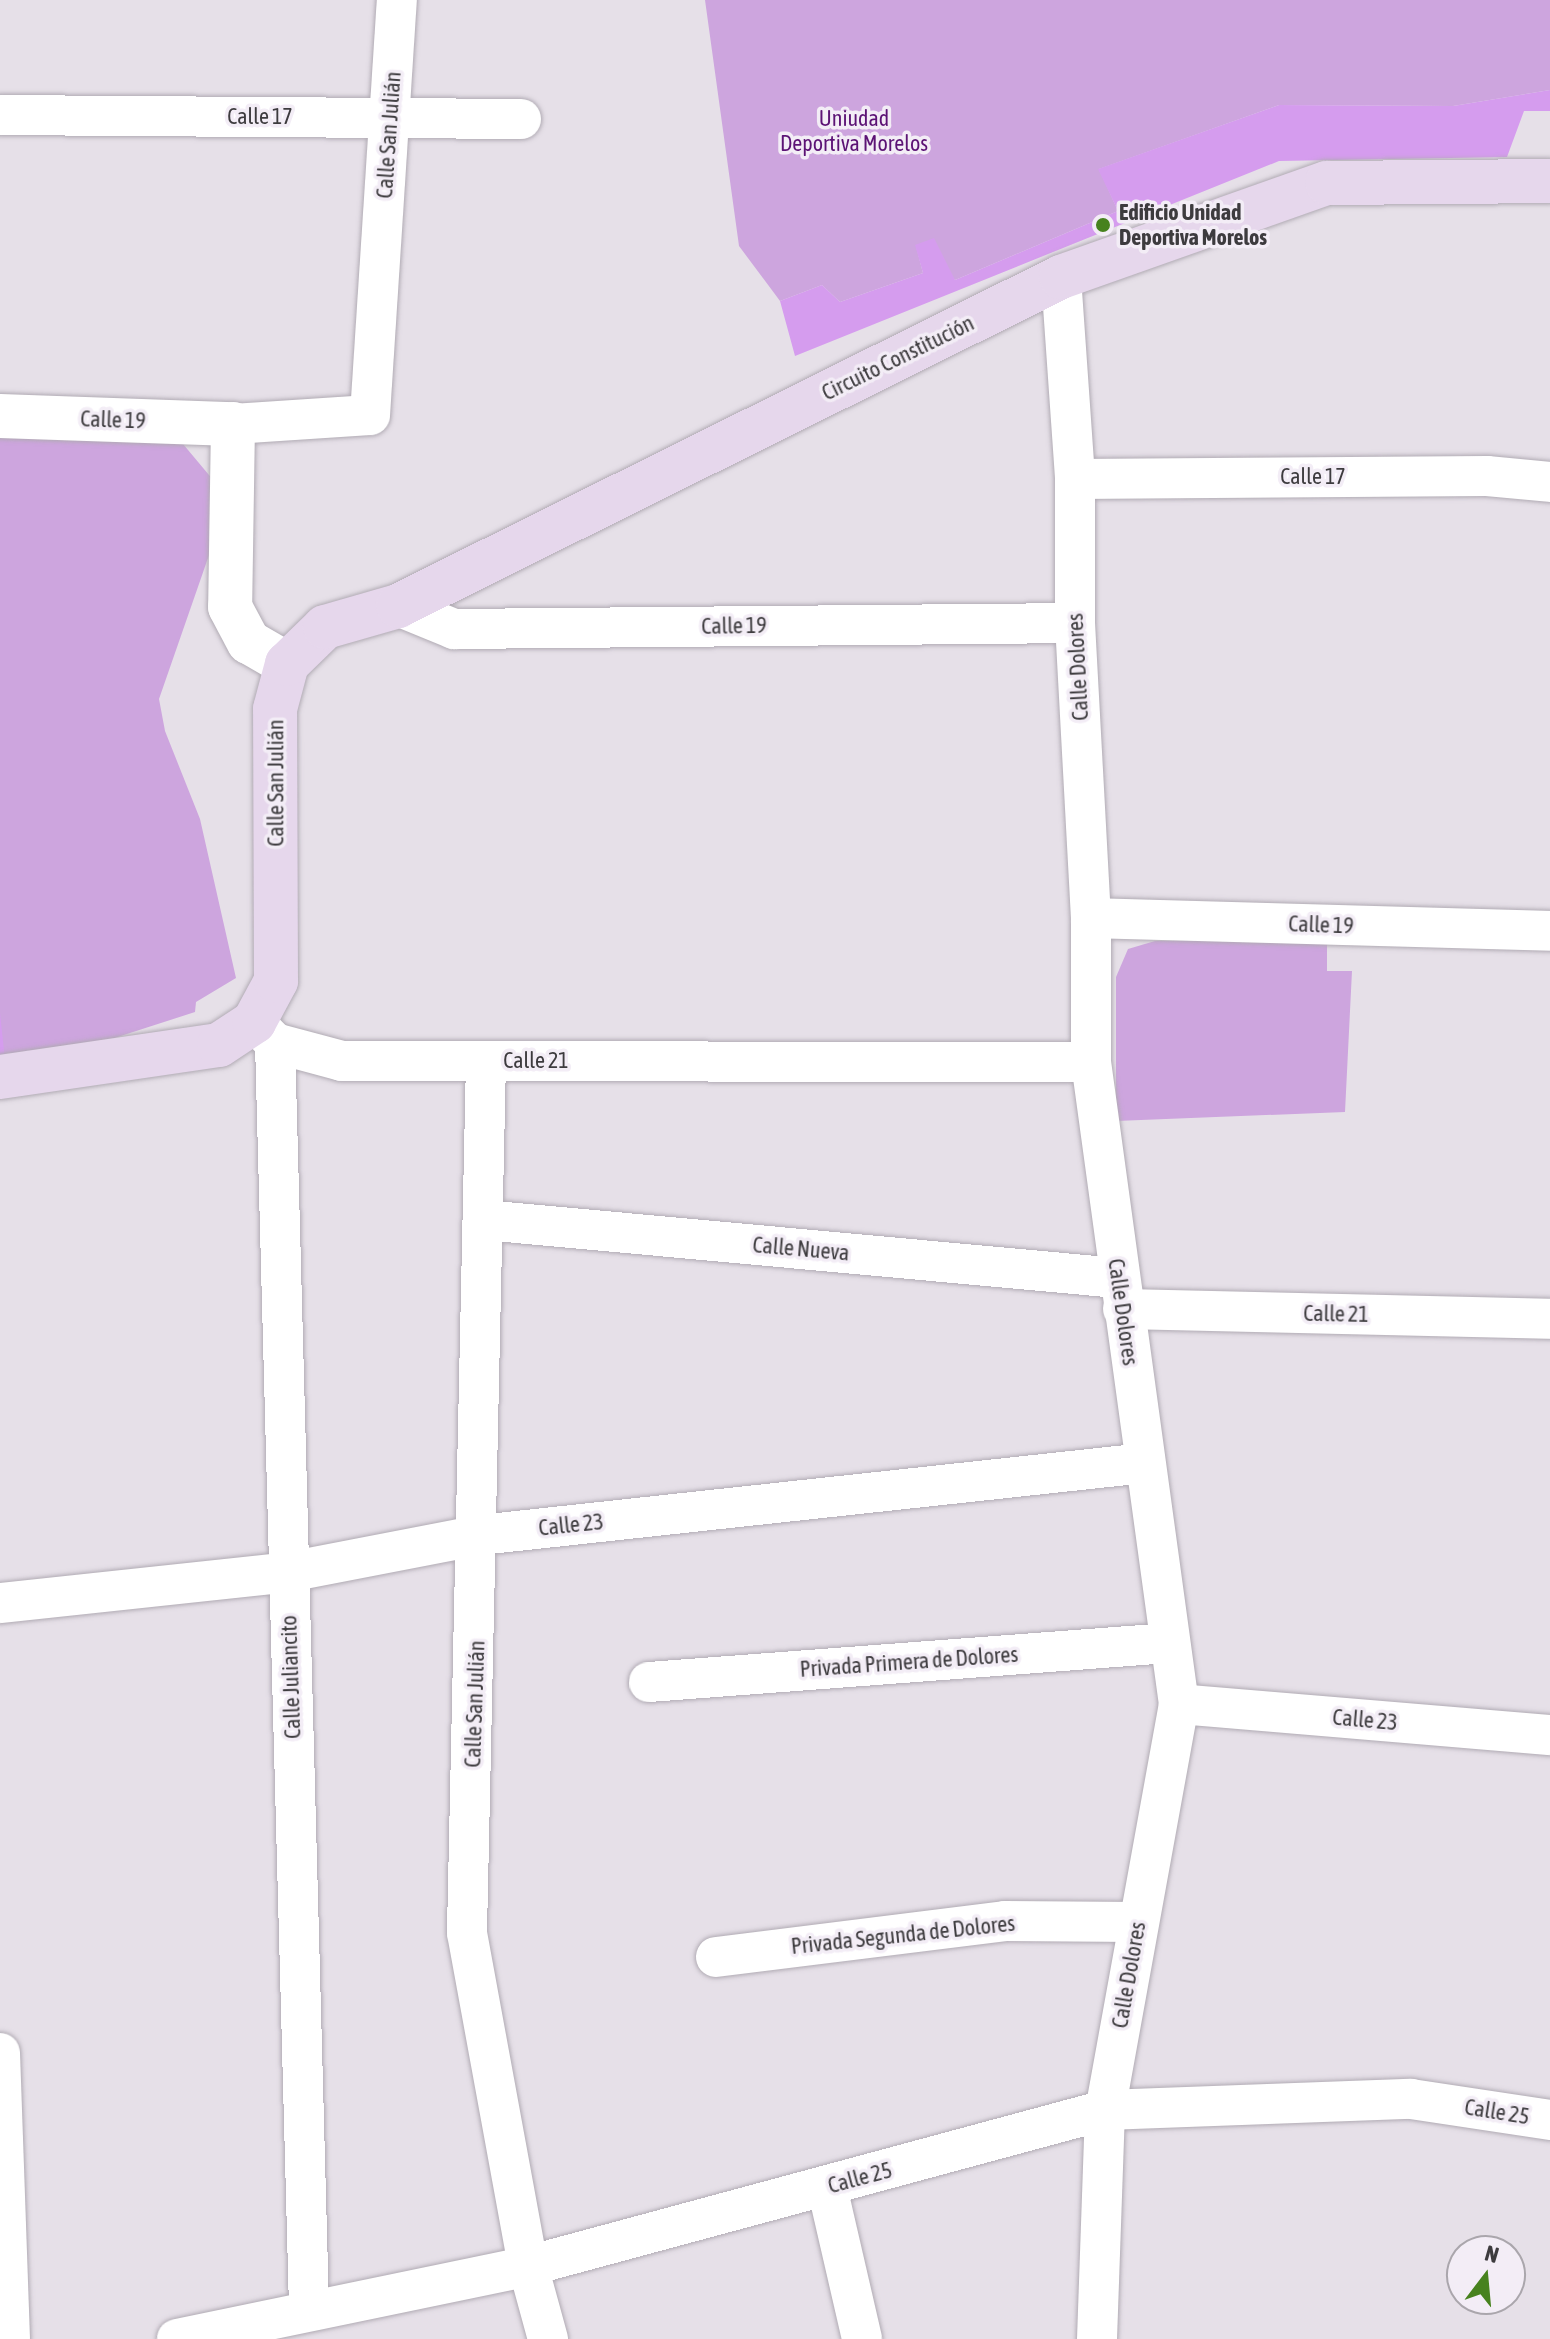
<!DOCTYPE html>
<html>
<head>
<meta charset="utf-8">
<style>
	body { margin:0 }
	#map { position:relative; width:1550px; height:2339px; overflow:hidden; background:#e6e0e8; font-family:"Asap Condensed",sans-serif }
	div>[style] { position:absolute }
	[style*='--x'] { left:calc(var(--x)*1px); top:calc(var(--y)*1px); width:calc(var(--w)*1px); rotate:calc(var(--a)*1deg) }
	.green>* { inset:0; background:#cda5de }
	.building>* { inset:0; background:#d59cee }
	.roads { filter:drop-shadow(0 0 2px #b1abb4) drop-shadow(0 0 2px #b1abb4) }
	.minor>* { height:40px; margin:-20px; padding:0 20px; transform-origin:20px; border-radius:20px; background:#fff }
	.tertiary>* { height:44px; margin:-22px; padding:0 22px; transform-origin:22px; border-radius:22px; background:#fff }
	.secondary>* { height:44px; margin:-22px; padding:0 22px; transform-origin:22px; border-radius:22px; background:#e6d7ec }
	.dots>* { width:22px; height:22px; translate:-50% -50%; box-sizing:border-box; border:4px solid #f3edf6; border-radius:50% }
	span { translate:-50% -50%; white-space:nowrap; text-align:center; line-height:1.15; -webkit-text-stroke:7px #f3edf6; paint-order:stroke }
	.street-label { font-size:22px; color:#3d3b3e }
	.park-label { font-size:22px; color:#5c1375 }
	.poi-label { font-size:22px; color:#3d3b3e; font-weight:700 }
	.left { translate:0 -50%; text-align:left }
	.north { position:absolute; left:1446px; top:2235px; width:80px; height:80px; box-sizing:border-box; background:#f3edf6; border:2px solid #aaa6ac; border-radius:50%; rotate:16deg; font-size:22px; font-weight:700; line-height:32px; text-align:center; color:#3d3b3e }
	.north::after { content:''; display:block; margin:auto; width:28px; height:36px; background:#47821e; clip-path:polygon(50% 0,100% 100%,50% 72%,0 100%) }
</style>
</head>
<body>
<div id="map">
	<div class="green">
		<div style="clip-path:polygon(705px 0,1550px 0,1550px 90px,1453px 106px,1279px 105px,1099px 169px,1118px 211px,955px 280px,916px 246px,923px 273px,840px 302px,822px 285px,780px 301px,739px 246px)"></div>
		<div style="clip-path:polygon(0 436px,178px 438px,219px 487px,216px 535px,159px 699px,165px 731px,200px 819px,236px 978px,196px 1002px,195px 1012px,0 1075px)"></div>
		<div style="clip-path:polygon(1327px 937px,1327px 971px,1352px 971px,1345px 1112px,1116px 1121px,1116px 977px,1128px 949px,1155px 941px)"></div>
	</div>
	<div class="building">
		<div style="clip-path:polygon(1550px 90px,1550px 111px,1524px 111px,1507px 157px,1279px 161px,795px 356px,780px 301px,822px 285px,840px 302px,923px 273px,915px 245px,934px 238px,955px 280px,1118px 211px,1098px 169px,1279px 105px,1453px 106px)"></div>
		<div style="clip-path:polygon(0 1013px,5px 1060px,0 1060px)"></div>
	</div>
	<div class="roads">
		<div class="minor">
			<div style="--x:0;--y:115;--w:521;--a:0.44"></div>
			<div style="--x:1061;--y:277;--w:202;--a:86"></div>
			<div style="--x:1075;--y:479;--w:144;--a:90"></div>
			<div style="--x:1075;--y:623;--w:295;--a:86.9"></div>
			<div style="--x:1091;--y:918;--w:144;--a:90"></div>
			<div style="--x:1091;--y:1062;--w:648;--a:82.2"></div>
			<div style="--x:1179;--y:1704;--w:413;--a:100.3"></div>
			<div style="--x:1105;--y:2110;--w:229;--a:92"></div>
			<div style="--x:233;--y:424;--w:137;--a:-3.8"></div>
			<div style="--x:370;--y:415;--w:416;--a:-86.3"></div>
			<div style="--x:1075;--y:479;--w:412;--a:-0.4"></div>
			<div style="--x:1487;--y:476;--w:63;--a:5.4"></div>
			<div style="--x:398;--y:606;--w:61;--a:22.3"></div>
			<div style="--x:454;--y:629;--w:621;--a:-0.55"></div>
			<div style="--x:1091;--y:918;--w:459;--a:1.6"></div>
			<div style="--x:257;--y:1025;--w:25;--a:45"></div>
			<div style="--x:275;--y:1043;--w:69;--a:15"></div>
			<div style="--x:342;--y:1061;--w:749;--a:0.08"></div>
			<div style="--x:275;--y:1043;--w:1268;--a:88.46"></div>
			<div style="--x:486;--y:1061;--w:872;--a:91.25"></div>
			<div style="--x:467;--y:1933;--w:339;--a:79.6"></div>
			<div style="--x:528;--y:2266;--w:76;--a:74.7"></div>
			<div style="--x:484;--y:1220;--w:637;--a:5.23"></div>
			<div style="--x:1123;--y:1309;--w:427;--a:1.3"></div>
			<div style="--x:0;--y:1603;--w:290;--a:-6.1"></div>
			<div style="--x:288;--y:1572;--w:196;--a:-10.9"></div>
			<div style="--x:480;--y:1535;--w:669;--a:-6.18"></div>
			<div style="--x:649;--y:1682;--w:521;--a:-4.29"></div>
			<div style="--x:1179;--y:1704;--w:372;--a:4.8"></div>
			<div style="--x:716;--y:1957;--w:291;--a:-7.1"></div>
			<div style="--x:1005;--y:1921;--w:133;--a:0.4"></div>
			<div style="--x:0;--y:2053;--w:286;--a:88"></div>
			<div style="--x:827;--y:2187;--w:156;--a:77"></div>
			<div style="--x:177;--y:2339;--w:359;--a:-11.7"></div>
			<div style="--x:528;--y:2266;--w:598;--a:-15.13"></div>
			<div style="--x:1105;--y:2110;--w:306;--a:-2.1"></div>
			<div style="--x:1411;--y:2099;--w:141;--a:8.6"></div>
		</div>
		<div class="tertiary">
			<div style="--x:0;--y:416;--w:233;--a:2"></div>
			<div style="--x:233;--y:424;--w:183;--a:90.9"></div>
			<div style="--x:230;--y:607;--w:40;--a:62"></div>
			<div style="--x:249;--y:642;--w:44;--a:30.1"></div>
		</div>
		<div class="secondary">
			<div style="--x:0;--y:1077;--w:221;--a:-8.3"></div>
			<div style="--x:219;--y:1045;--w:42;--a:-33.3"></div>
			<div style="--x:254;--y:1022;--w:47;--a:-61.8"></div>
			<div style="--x:276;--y:981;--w:272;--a:-90.2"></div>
			<div style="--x:275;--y:709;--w:47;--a:-75.1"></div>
			<div style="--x:287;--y:664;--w:53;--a:-44.2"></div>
			<div style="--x:325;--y:627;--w:76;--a:-16"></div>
			<div style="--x:398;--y:606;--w:740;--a:-26.39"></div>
			<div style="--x:1061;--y:277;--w:282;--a:-19.5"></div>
			<div style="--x:1327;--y:183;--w:223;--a:-0.5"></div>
		</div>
	</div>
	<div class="dots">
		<div style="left:1103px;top:225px;background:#47821e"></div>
	</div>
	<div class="street-label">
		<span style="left:260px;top:117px">Calle 17</span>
		<span style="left:389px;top:135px;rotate:-86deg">Calle San Julián</span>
		<span style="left:898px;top:358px;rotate:-26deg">Circuito Constitución</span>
		<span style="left:113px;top:420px;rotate:2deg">Calle 19</span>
		<span style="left:1313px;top:477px">Calle 17</span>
		<span style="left:734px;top:626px;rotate:-1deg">Calle 19</span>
		<span style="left:1078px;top:667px;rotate:-93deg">Calle Dolores</span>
		<span style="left:276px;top:783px;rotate:-90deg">Calle San Julián</span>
		<span style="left:1321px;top:925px;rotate:2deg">Calle 19</span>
		<span style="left:536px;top:1061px">Calle 21</span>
		<span style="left:801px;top:1249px;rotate:5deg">Calle Nueva</span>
		<span style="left:1123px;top:1312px;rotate:82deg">Calle Dolores</span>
		<span style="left:1336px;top:1314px;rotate:1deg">Calle 21</span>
		<span style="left:571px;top:1525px;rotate:-6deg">Calle 23</span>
		<span style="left:909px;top:1662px;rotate:-4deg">Privada Primera de Dolores</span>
		<span style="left:291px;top:1677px;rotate:-92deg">Calle Juliancito</span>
		<span style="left:475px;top:1704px;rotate:-88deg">Calle San Julián</span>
		<span style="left:1365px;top:1720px;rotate:5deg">Calle 23</span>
		<span style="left:903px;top:1935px;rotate:-6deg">Privada Segunda de Dolores</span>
		<span style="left:1129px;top:1975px;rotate:-80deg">Calle Dolores</span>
		<span style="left:1497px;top:2112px;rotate:9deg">Calle 25</span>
		<span style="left:860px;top:2178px;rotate:-15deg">Calle 25</span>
	</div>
	<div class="park-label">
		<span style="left:854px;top:131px">Uniudad<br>Deportiva Morelos</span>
	</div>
	<div class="poi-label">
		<span class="left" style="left:1119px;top:225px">Edificio Unidad<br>Deportiva Morelos</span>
	</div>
	<div class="north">N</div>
</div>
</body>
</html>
